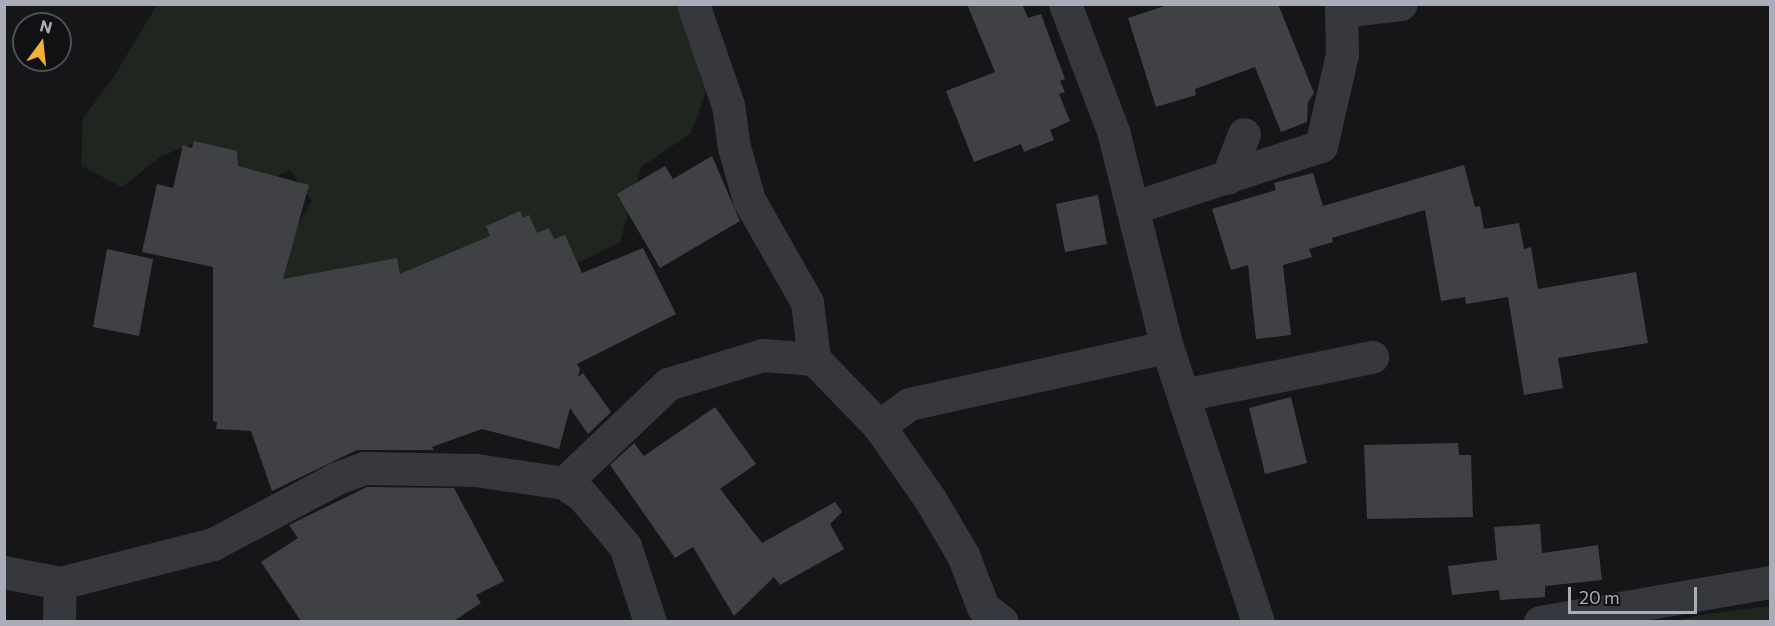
<!DOCTYPE html>
<html>
<head>
<meta charset="utf-8">
<style>
	body { margin:0 }
	#map { position:relative; width:1775px; height:626px; overflow:hidden; background:#161618; font-family:Commissioner,sans-serif }
	div>[style] { position:absolute }
	[style*='--x'] { left:calc(var(--x)*1px); top:calc(var(--y)*1px); width:calc(var(--w)*1px); rotate:calc(var(--a)*1deg) }
	.green>* { inset:0; background:#1e261f }
	.building>* { inset:0; background:#404145 }
	.minor>* { height:33px; margin:-16.5px; padding:0 16.5px; transform-origin:16.5px; border-radius:16.5px; background:#37383d }
	span { translate:-50% -50%; white-space:nowrap; text-align:center; line-height:1.15; -webkit-text-stroke:4.5px #111113; paint-order:stroke }
	.frame { position:absolute; inset:0; border:6px solid #a8adb8; pointer-events:none }
	.north { position:absolute; left:12px; top:12px; width:60px; height:60px; box-sizing:border-box; background:#111113; border:2px solid #4d4f55; border-radius:50%; rotate:15deg; font-size:16px; font-weight:700; line-height:24px; text-align:center; color:#a8adb8 }
	.north::after { content:''; display:block; margin:auto; width:21px; height:27px; background:#f2b134; clip-path:polygon(50% 0,100% 100%,50% 72%,0 100%) }
	.scale { position:absolute; left:1568px; top:587px; width:129px; height:27px; box-sizing:border-box; border:3px solid #a8adb8; border-top:0; padding-left:8px; font-size:18px; line-height:21px; white-space:nowrap; color:#a8adb8; -webkit-text-stroke:4px #111113; paint-order:stroke }
</style>
</head>
<body>
<div id="map">
	<div class="green">
		<div style="clip-path:polygon(157px 5px,680px 5px,707px 89px,691px 133px,641px 167px,620px 242px,575px 265px,263px 330px,284px 247px,312px 201px,290px 170px,259px 185px,225px 160px,191px 144px,162px 156px,122px 187px,81px 166px,83px 118px,113px 78px)"></div>
		<div style="clip-path:polygon(1770px 606px,1770px 621px,1677px 621px,1699px 615px)"></div>
	</div>
	<div class="building">
		<div style="clip-path:polygon(967px 4px,1022px 4px,1028px 18px,1041px 14px,1065px 79px,1060px 81px,1065px 92px,1059px 94px,1070px 121px,1050px 130px,1054px 140px,1024px 152px,1021px 144px,974px 162px,946px 91px,995px 72px)"></div>
		<div style="clip-path:polygon(1171px 4px,1278px 4px,1314px 93px,1308px 102px,1307px 122px,1281px 132px,1255px 67px,1195px 89px,1196px 95px,1156px 107px,1128px 18px)"></div>
		<div style="clip-path:polygon(194px 141px,237px 151px,238px 166px,309px 185px,283px 279px,397px 258px,400px 274px,490px 236px,486px 226px,520px 211px,523px 218px,529px 215px,537px 233px,549px 228px,554px 239px,565px 235px,582px 273px,643px 248px,676px 314px,577px 364px,580px 369px,578px 377px,583px 373px,611px 412px,588px 434px,570px 408px,559px 449px,482px 429px,432px 447px,434px 450px,357px 450px,272px 491px,251px 431px,216px 429px,217px 422px,213px 421px,213px 267px,142px 252px,157px 184px,173px 188px,183px 145px,192px 148px)"></div>
		<div style="clip-path:polygon(712px 156px,740px 221px,660px 268px,617px 194px,665px 166px,673px 179px)"></div>
		<div style="clip-path:polygon(1464px 165px,1475px 207px,1480px 206px,1484px 229px,1519px 223px,1524px 249px,1531px 247px,1538px 289px,1636px 272px,1648px 343px,1558px 358px,1563px 388px,1524px 395px,1508px 297px,1466px 304px,1465px 297px,1441px 301px,1425px 210px,1332px 238px,1333px 242px,1309px 249px,1312px 257px,1283px 265px,1291px 335px,1256px 339px,1248px 265px,1231px 270px,1212px 209px,1276px 190px,1274px 183px,1313px 173px,1323px 206px)"></div>
		<div style="clip-path:polygon(1098px 195px,1107px 244px,1065px 252px,1056px 204px)"></div>
		<div style="clip-path:polygon(107px 249px,153px 259px,139px 336px,93px 327px)"></div>
		<div style="clip-path:polygon(1291px 397px,1307px 463px,1265px 474px,1249px 408px)"></div>
		<div style="clip-path:polygon(715px 407px,756px 464px,720px 489px,762px 543px,835px 502px,842px 512px,830px 524px,844px 549px,780px 585px,774px 577px,734px 616px,693px 547px,675px 558px,610px 465px,634px 443px,644px 456px)"></div>
		<div style="clip-path:polygon(1458px 443px,1459px 455px,1471px 455px,1473px 517px,1367px 519px,1364px 445px)"></div>
		<div style="clip-path:polygon(367px 487px,454px 488px,504px 581px,476px 595px,481px 603px,454px 621px,301px 621px,261px 562px,298px 538px,289px 525px)"></div>
		<div style="clip-path:polygon(1540px 524px,1542px 553px,1598px 545px,1602px 580px,1545px 586px,1545px 597px,1500px 600px,1499px 590px,1452px 595px,1448px 566px,1497px 560px,1494px 527px)"></div>
	</div>
	<div class="minor">
		<div style="--x:693;--y:4;--w:107;--a:70.9"></div>
		<div style="--x:728;--y:105;--w:42;--a:81.9"></div>
		<div style="--x:734;--y:147;--w:55;--a:74.2"></div>
		<div style="--x:749;--y:200;--w:117;--a:60.4"></div>
		<div style="--x:807;--y:302;--w:57;--a:83"></div>
		<div style="--x:814;--y:359;--w:93;--a:45.9"></div>
		<div style="--x:879;--y:426;--w:37;--a:-36"></div>
		<div style="--x:909;--y:404;--w:264;--a:-12.5"></div>
		<div style="--x:1065;--y:4;--w:136;--a:69.3"></div>
		<div style="--x:1113;--y:131;--w:223;--a:76"></div>
		<div style="--x:1167;--y:347;--w:290;--a:71.7"></div>
		<div style="--x:1341;--y:11;--w:60;--a:-6.7"></div>
		<div style="--x:1227;--y:178;--w:47;--a:-68.9"></div>
		<div style="--x:1132;--y:208;--w:199;--a:-18.2"></div>
		<div style="--x:1321;--y:146;--w:94;--a:-77.1"></div>
		<div style="--x:1342;--y:54;--w:50;--a:-91.1"></div>
		<div style="--x:1183;--y:395;--w:193;--a:-11.4"></div>
		<div style="--x:879;--y:426;--w:89;--a:55.1"></div>
		<div style="--x:930;--y:499;--w:65;--a:59.5"></div>
		<div style="--x:963;--y:555;--w:56;--a:69"></div>
		<div style="--x:983;--y:607;--w:24;--a:38"></div>
		<div style="--x:564;--y:483;--w:144;--a:-43.6"></div>
		<div style="--x:668;--y:384;--w:98;--a:-17.1"></div>
		<div style="--x:762;--y:355;--w:52;--a:4.4"></div>
		<div style="--x:4;--y:572;--w:57;--a:11.1"></div>
		<div style="--x:60;--y:583;--w:158;--a:-14.3"></div>
		<div style="--x:213;--y:544;--w:140;--a:-28"></div>
		<div style="--x:337;--y:478;--w:29;--a:-20"></div>
		<div style="--x:364;--y:468;--w:112;--a:1"></div>
		<div style="--x:476;--y:470;--w:89;--a:8.4"></div>
		<div style="--x:564;--y:483;--w:22;--a:34"></div>
		<div style="--x:582;--y:495;--w:67;--a:49.9"></div>
		<div style="--x:625;--y:546;--w:80;--a:71.8"></div>
		<div style="--x:59;--y:622;--w:39;--a:-89"></div>
		<div style="--x:1540;--y:622;--w:233;--a:-9.9"></div>
	</div>
	<div class="frame"></div>
	<div class="north">N</div>
	<div class="scale">20 m</div>
</div>
</body>
</html>
